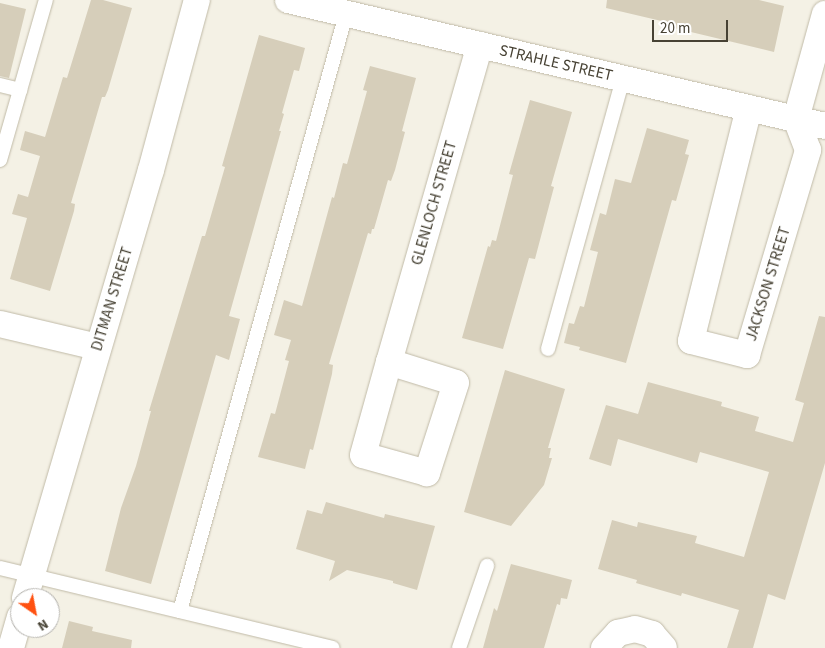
<!DOCTYPE html>
<html>
<head>
<meta charset="utf-8">
<style>
	body { margin:0 }
	#map { position:relative; width:825px; height:648px; overflow:hidden; background:#f4f1e5; font-family:"Source Sans 3",sans-serif }
	div>[style] { position:absolute }
	[style*='--x'] { left:calc(var(--x)*1px); top:calc(var(--y)*1px); width:calc(var(--w)*1px); rotate:calc(var(--a)*1deg) }
	.building>* { inset:0; background:#d6ceba }
	.roads { filter:drop-shadow(0 0 1px #c0baa7) drop-shadow(0 0 1px #c0baa7) }
	.lane>* { height:14px; margin:-7px; padding:0 7px; transform-origin:7px; border-radius:7px; background:#fff }
	.street>* { height:26px; margin:-13px; padding:0 13px; transform-origin:13px; border-radius:13px; background:#fff }
	span { translate:-50% -50%; white-space:nowrap; text-align:center; line-height:1.15; -webkit-text-stroke:4px #fff; paint-order:stroke }
	.street-label { font-size:16px; color:#474234 }
	.north { position:absolute; left:10px; top:588px; width:50px; height:50px; box-sizing:border-box; background:#fff; border:1px solid #b5b3ae; border-radius:50%; rotate:147deg; font-size:14px; font-weight:700; line-height:20px; text-align:center; color:#474234 }
	.north::after { content:''; display:block; margin:auto; width:18px; height:22px; background:#ff5111; clip-path:polygon(50% 0,100% 100%,50% 72%,0 100%) }
	.scale { position:absolute; left:652px; top:20px; width:76px; height:22px; box-sizing:border-box; border:2px solid #474234; border-top:0; padding-left:6px; font-size:15px; line-height:18px; white-space:nowrap; color:#474234; -webkit-text-stroke:4px #fff; paint-order:stroke }
</style>
</head>
<body>
<div id="map">
	<div class="building">
		<div style="clip-path:polygon(91px 0,103px 0,132px 8px,108px 90px,105px 97px,102px 97px,71px 203px,75px 204px,74px 211px,50px 291px,10px 279px,27px 218px,12px 214px,18px 194px,28px 197px,40px 156px,20px 150px,25px 131px,45px 137px,63px 77px,67px 78px)"></div>
		<div style="clip-path:polygon(607px 0,759px 0,784px 6px,774px 52px,670px 27px,670px 23px,606px 8px)"></div>
		<div style="clip-path:polygon(0 3px,26px 9px,9px 78px,0 76px)"></div>
		<div style="clip-path:polygon(259px 35px,305px 48px,299px 71px,294px 70px,282px 113px,284px 114px,279px 131px,281px 131px,229px 316px,240px 319px,229px 360px,216px 355px,151px 584px,105px 571px,121px 508px,136px 466px,151px 411px,149px 411px,202px 236px,205px 236px,225px 167px,222px 166px)"></div>
		<div style="clip-path:polygon(370px 66px,416px 78px,402px 131px,405px 132px,395px 170px,391px 181px,388px 180px,374px 229px,372px 229px,371px 234px,368px 233px,329px 364px,333px 365px,332px 374px,313px 450px,310px 449px,305px 469px,258px 457px,271px 413px,275px 414px,289px 361px,285px 360px,291px 340px,274px 335px,284px 300px,302px 306px,332px 197px,334px 198px,343px 163px,347px 164px,367px 91px,363px 90px)"></div>
		<div style="clip-path:polygon(530px 100px,572px 112px,551px 186px,554px 187px,535px 259px,529px 258px,503px 349px,462px 338px,488px 246px,490px 247px,492px 240px,496px 241px,513px 175px,509px 174px)"></div>
		<div style="clip-path:polygon(647px 128px,689px 140px,685px 154px,689px 155px,676px 201px,672px 200px,626px 363px,579px 350px,580px 347px,564px 343px,569px 323px,574px 324px,580px 306px,584px 307px,598px 252px,590px 250px,600px 213px,606px 215px,615px 179px,631px 183px)"></div>
		<div style="clip-path:polygon(819px 316px,825px 317px,825px 463px,785px 600px,768px 594px,753px 648px,727px 648px,739px 610px,682px 593px,681px 596px,636px 583px,637px 580px,598px 569px,612px 520px,637px 527px,638px 522px,697px 536px,695px 543px,744px 557px,769px 472px,700px 452px,697px 463px,618px 439px,611px 466px,589px 459px,606px 405px,638px 414px,648px 382px,722px 402px,721px 406px,759px 417px,755px 431px,793px 442px,804px 403px,795px 400px)"></div>
		<div style="clip-path:polygon(505px 370px,565px 389px,548px 448px,551px 448px,549px 458px,552px 458px,544px 485px,511px 526px,464px 512px)"></div>
		<div style="clip-path:polygon(326px 502px,384px 518px,385px 514px,435px 526px,417px 590px,393px 583px,393px 581px,347px 570px,329px 581px,335px 561px,296px 549px,307px 510px,322px 514px)"></div>
		<div style="clip-path:polygon(511px 564px,572px 580px,567px 599px,561px 598px,560px 605px,557px 604px,544px 648px,483px 648px,494px 608px,497px 611px)"></div>
		<div style="clip-path:polygon(69px 621px,93px 627px,92px 631px,132px 640px,131px 648px,62px 648px)"></div>
	</div>
	<div class="roads">
		<div class="lane">
			<div style="--x:0;--y:85;--w:21;--a:14"></div>
			<div style="--x:0;--y:160;--w:166;--a:-74"></div>
			<div style="--x:548;--y:349;--w:281;--a:-74.5"></div>
			<div style="--x:0;--y:568;--w:342;--a:13.5"></div>
			<div style="--x:180;--y:611;--w:620;--a:-74.46"></div>
			<div style="--x:459;--y:648;--w:87;--a:-71.1"></div>
		</div>
		<div class="street">
			<div style="--x:288;--y:0;--w:552;--a:13.2"></div>
			<div style="--x:749;--y:108;--w:240;--a:104"></div>
			<div style="--x:691;--y:341;--w:58;--a:14"></div>
			<div style="--x:747;--y:355;--w:214;--a:-73.4"></div>
			<div style="--x:808;--y:150;--w:33;--a:-111"></div>
			<div style="--x:796;--y:119;--w:109;--a:-74.6"></div>
			<div style="--x:0;--y:324;--w:100;--a:13.3"></div>
			<div style="--x:389;--y:362;--w:70;--a:17.4"></div>
			<div style="--x:456;--y:383;--w:95;--a:107.9"></div>
			<div style="--x:427;--y:473;--w:66;--a:-164.3"></div>
			<div style="--x:363;--y:455;--w:97;--a:-74.4"></div>
			<div style="--x:389;--y:362;--w:330;--a:-74"></div>
			<div style="--x:25;--y:598;--w:446;--a:-73.6"></div>
			<div style="--x:151;--y:170;--w:176;--a:-74.9"></div>
			<div style="--x:11;--y:648;--w:32;--a:-74"></div>
			<div style="--x:604;--y:648;--w:21;--a:-47"></div>
			<div style="--x:618;--y:633;--w:17;--a:-13"></div>
			<div style="--x:635;--y:629;--w:18;--a:16"></div>
			<div style="--x:652;--y:634;--w:18;--a:49"></div>
		</div>
	</div>
	<div class="street-label">
		<span style="left:556px;top:63px;rotate:13deg">STRAHLE STREET</span>
		<span style="left:434px;top:203px;rotate:-74deg">GLENLOCH STREET</span>
		<span style="left:768px;top:284px;rotate:-73deg">JACKSON STREET</span>
		<span style="left:112px;top:299px;rotate:-73deg">DITMAN STREET</span>
	</div>
	<div class="north">N</div>
	<div class="scale">20 m</div>
</div>
</body>
</html>
